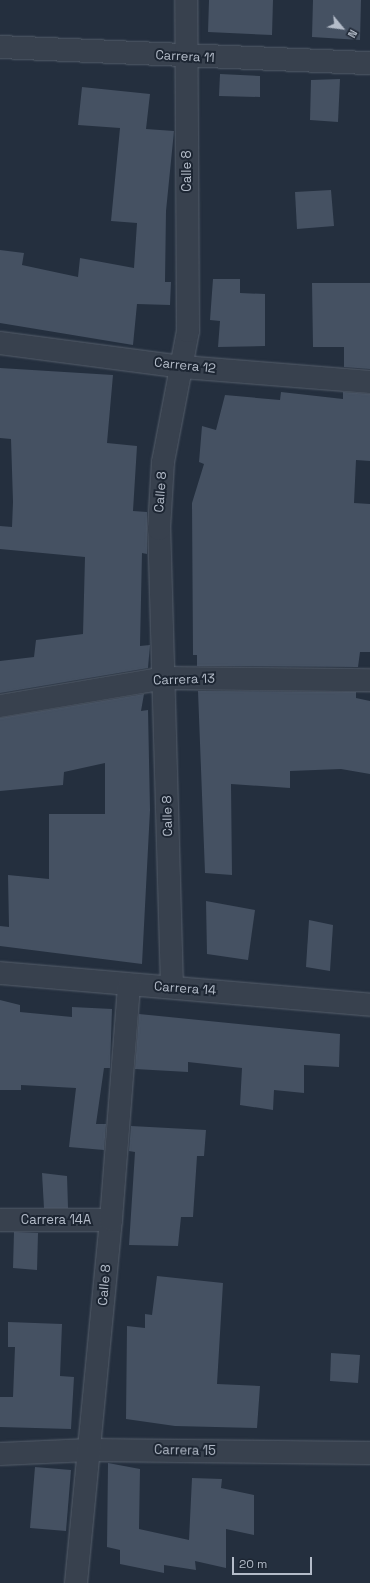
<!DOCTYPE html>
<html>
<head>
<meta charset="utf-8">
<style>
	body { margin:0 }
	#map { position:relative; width:370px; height:1583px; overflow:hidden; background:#242f3e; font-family:"Space Grotesk",sans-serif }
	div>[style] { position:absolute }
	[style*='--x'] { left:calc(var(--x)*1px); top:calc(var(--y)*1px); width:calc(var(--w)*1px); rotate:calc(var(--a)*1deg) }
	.building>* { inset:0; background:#455162 }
	.roads { filter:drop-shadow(0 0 1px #565f6c) drop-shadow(0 0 1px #565f6c) }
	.street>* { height:22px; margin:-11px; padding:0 11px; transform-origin:11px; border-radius:11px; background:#38414e }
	span { translate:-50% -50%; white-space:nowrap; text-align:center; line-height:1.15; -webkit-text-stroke:4px #1d2633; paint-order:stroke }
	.street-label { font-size:13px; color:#b4bcc9 }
	.north { position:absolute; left:322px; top:8px; width:40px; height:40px; -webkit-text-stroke:3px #1d2633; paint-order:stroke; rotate:119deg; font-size:11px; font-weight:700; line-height:16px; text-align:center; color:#b4bcc9 }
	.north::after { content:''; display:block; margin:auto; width:14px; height:18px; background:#b4bcc9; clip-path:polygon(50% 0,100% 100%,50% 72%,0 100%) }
	.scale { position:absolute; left:232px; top:1557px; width:80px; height:18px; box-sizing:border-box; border:2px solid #b4bcc9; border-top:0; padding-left:5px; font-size:12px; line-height:14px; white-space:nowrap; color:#b4bcc9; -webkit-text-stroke:3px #1d2633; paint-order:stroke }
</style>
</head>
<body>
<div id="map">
	<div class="building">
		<div style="clip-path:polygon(209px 0,273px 0,272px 35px,208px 32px)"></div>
		<div style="clip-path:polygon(313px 0,361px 0,360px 40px,312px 37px)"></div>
		<div style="clip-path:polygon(220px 74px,260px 76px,260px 97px,219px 96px)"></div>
		<div style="clip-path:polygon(340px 79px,338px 122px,310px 120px,311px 80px)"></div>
		<div style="clip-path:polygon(82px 87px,150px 94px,146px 129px,174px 131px,166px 211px,165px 282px,171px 282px,170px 305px,137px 304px,133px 345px,0 323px,0 250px,24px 253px,22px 265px,78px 277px,80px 258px,134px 268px,137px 223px,111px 221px,120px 128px,78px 125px)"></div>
		<div style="clip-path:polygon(331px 190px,334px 226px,297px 229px,295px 192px)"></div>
		<div style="clip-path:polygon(213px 279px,240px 279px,240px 293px,265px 294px,265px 346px,218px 347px,220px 321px,210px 320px)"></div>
		<div style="clip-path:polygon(312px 283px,370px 283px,370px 369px,344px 367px,344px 347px,313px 347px)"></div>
		<div style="clip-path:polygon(0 368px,113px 375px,107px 443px,137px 446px,133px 511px,147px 512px,147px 554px,142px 553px,140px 646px,150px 645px,148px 668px,0 693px,0 661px,34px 657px,36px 640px,83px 634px,85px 557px,0 549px,0 526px,12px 527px,13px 502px,11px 439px,0 438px)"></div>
		<div style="clip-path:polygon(281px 392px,343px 399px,343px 392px,370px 394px,370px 461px,356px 460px,354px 503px,370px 504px,370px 652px,360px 652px,358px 667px,197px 666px,197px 655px,193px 655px,192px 503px,204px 464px,199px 462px,202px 426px,216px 430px,225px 395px,280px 400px)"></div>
		<div style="clip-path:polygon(198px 691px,356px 692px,356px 698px,370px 701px,370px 774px,341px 769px,290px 771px,290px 788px,231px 784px,232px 875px,205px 873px)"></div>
		<div style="clip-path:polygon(144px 694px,141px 711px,148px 710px,150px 810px,142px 964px,0 946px,0 926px,9px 927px,8px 875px,49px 879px,49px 814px,105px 814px,105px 763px,64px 772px,63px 785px,0 791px,0 718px)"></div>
		<div style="clip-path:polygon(206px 901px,255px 910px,248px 960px,207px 954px)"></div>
		<div style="clip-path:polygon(309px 920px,333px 925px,330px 971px,306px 967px)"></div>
		<div style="clip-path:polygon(0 1000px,20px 1005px,20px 1012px,72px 1017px,72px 1007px,112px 1009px,110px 1068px,104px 1068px,96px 1124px,106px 1124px,104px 1150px,69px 1147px,76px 1088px,21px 1085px,21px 1090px,0 1090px)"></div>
		<div style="clip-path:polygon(139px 1014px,340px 1034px,339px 1067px,304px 1065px,304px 1093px,274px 1090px,273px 1110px,240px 1105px,242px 1068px,188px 1062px,188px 1072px,135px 1069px)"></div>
		<div style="clip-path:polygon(131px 1126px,206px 1130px,204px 1156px,197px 1156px,193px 1217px,181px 1217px,178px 1246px,129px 1245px,135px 1152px,129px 1151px)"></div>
		<div style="clip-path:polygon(42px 1173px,67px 1176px,68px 1208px,44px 1208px)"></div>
		<div style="clip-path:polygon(14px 1232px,38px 1233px,37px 1270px,13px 1268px)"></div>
		<div style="clip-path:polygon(157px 1276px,223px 1283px,217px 1384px,260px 1386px,257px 1428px,175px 1426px,126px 1419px,127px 1326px,145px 1328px,145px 1314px,152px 1315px)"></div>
		<div style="clip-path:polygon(8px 1322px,62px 1324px,60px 1376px,74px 1377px,71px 1429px,0 1427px,0 1397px,13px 1397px,15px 1347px,8px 1347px)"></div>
		<div style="clip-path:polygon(331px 1353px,360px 1355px,358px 1383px,330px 1381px)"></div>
		<div style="clip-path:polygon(108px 1463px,140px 1469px,139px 1529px,189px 1540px,192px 1478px,222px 1479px,221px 1488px,254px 1495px,254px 1535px,226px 1529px,226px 1568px,195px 1561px,196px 1570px,164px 1565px,164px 1573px,120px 1564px,120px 1550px,107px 1547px)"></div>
		<div style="clip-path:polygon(35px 1467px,71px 1470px,66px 1531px,30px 1528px)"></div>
	</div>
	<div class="roads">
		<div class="street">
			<div style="--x:0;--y:47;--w:370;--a:2.5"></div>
			<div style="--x:0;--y:343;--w:185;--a:7.5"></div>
			<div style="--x:183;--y:367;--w:188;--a:4.6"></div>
			<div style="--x:0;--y:706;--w:167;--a:-9.6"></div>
			<div style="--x:165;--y:678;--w:205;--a:0.6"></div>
			<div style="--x:0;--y:973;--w:371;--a:4.9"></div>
			<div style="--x:172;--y:987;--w:458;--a:-91.6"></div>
			<div style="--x:159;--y:529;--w:67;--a:-86.6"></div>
			<div style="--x:163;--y:462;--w:133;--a:-79.2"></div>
			<div style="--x:188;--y:331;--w:331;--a:-90.3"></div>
			<div style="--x:0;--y:1220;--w:111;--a:0"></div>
			<div style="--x:0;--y:1454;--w:89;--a:-2.6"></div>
			<div style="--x:89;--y:1450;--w:281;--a:0.6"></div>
			<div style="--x:76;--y:1583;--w:365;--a:-84.5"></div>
			<div style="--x:111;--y:1220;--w:235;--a:-85.6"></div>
		</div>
	</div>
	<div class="street-label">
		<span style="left:185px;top:57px;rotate:3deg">Carrera 11</span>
		<span style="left:187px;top:171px;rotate:-90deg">Calle 8</span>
		<span style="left:185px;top:366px;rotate:6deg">Carrera 12</span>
		<span style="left:161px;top:492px;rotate:-86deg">Calle 8</span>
		<span style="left:184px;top:680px;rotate:-2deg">Carrera 13</span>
		<span style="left:168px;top:816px;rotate:-91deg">Calle 8</span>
		<span style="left:185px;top:989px;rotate:4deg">Carrera 14</span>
		<span style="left:56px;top:1220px">Carrera 14A</span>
		<span style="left:105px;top:1285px;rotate:-85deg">Calle 8</span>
		<span style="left:185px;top:1451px;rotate:1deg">Carrera 15</span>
	</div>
	<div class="north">N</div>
	<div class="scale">20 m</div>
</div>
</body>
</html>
